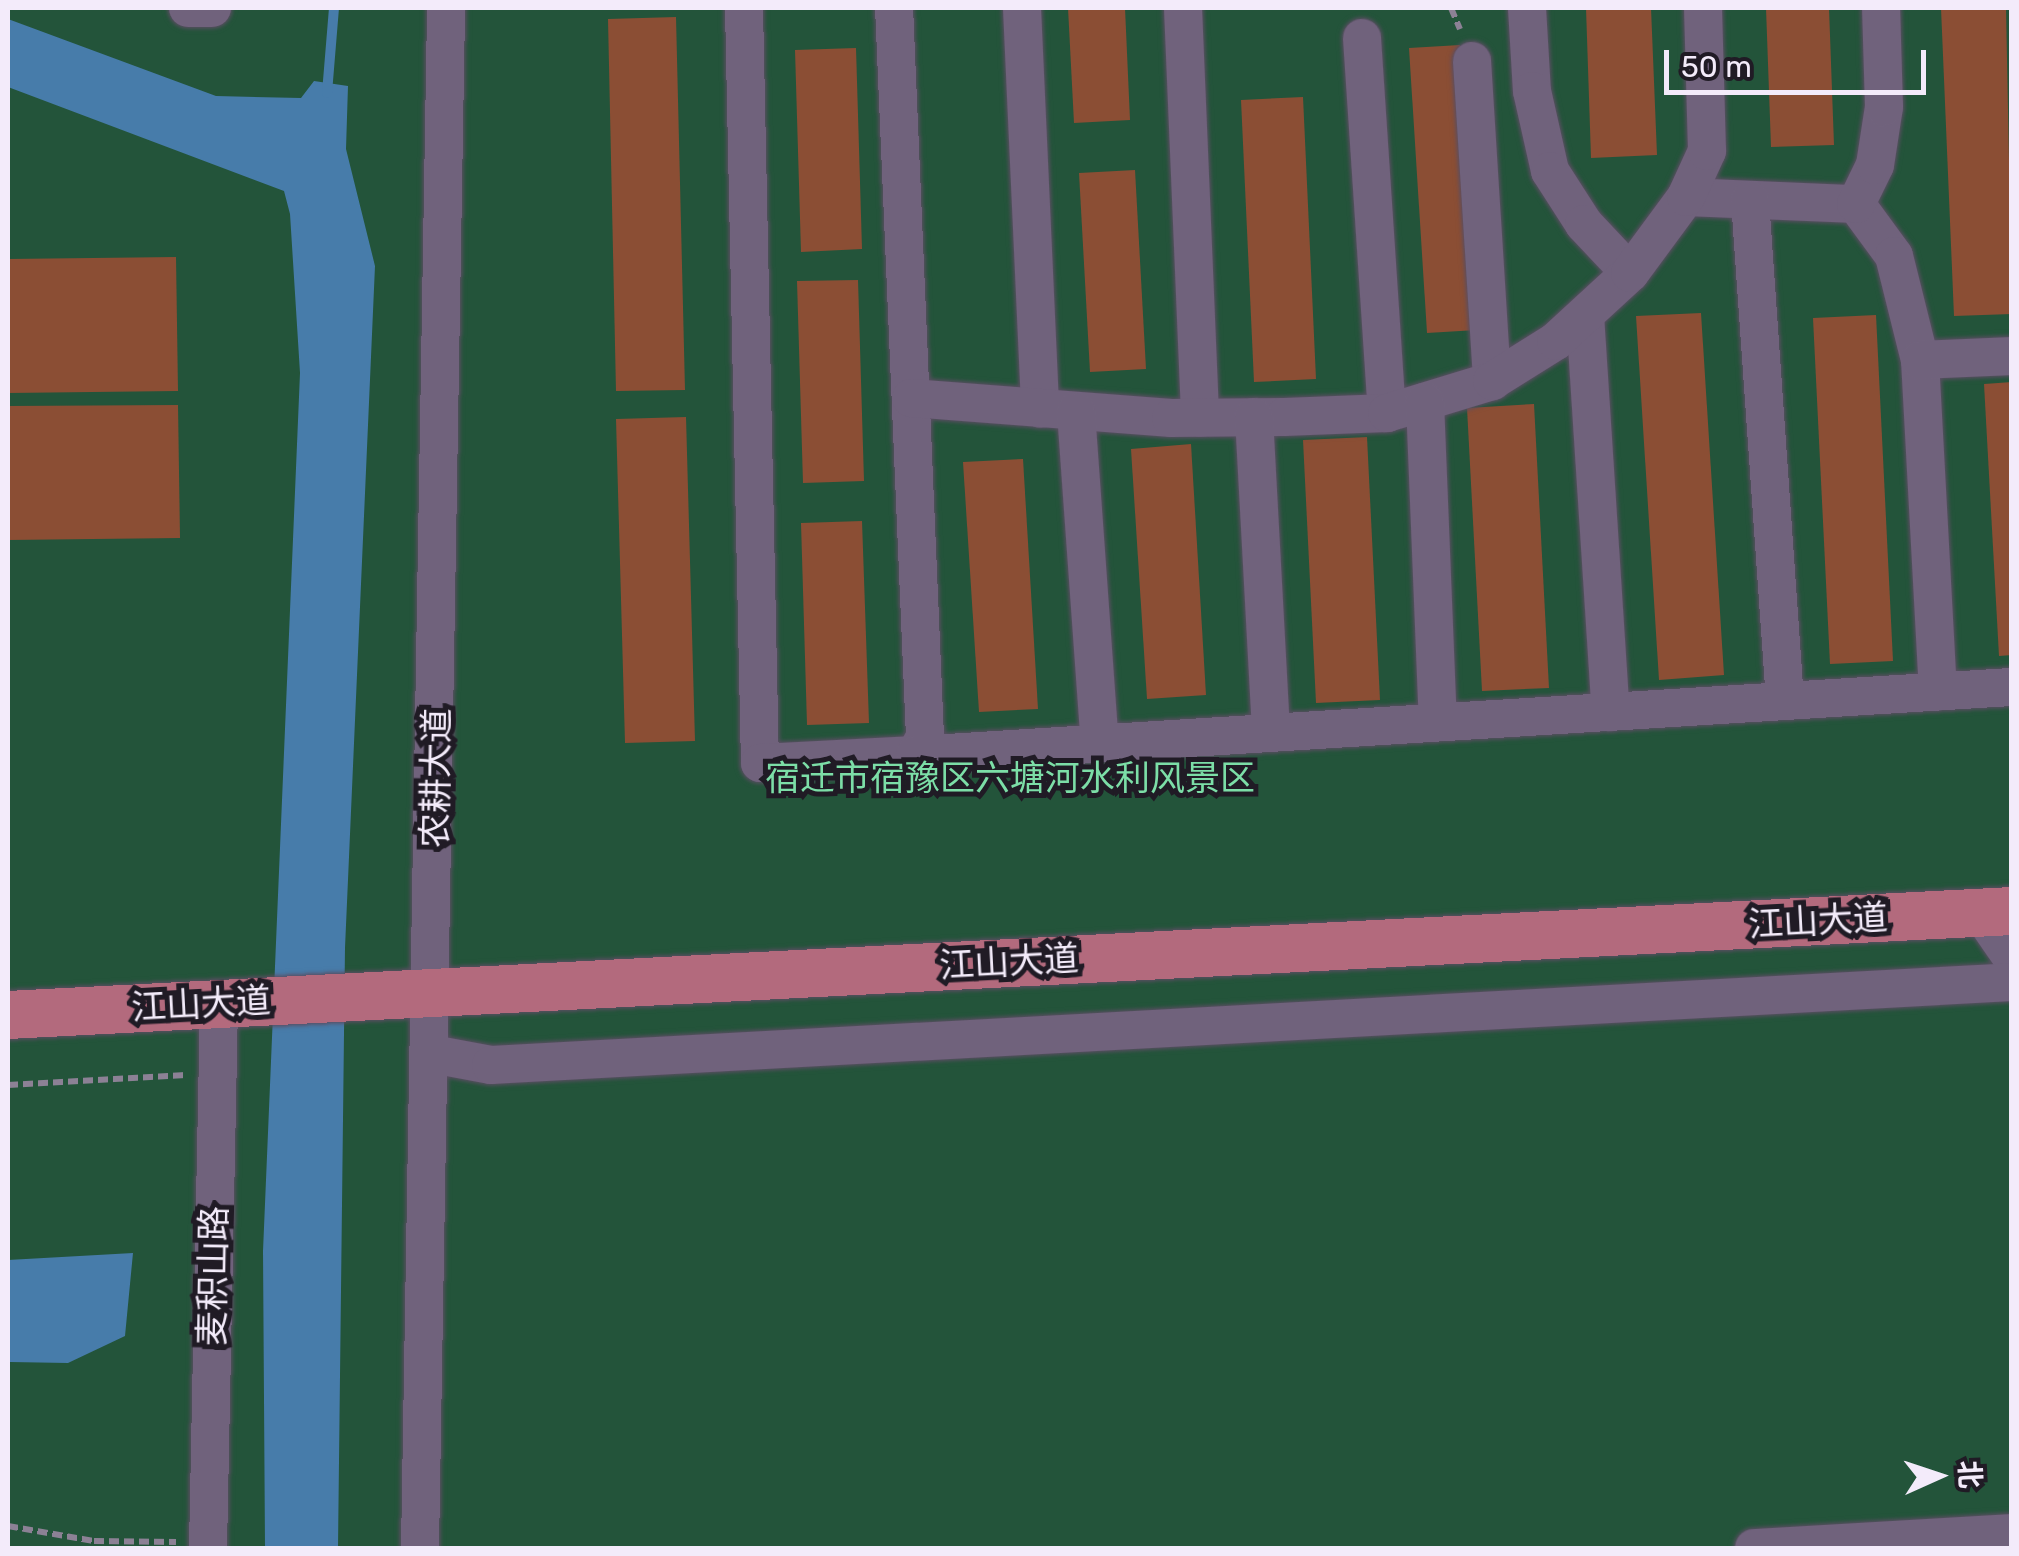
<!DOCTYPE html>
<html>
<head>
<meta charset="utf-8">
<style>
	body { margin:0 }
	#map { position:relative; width:2019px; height:1556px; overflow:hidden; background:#3d3047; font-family:Rubik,"Noto Sans SC",sans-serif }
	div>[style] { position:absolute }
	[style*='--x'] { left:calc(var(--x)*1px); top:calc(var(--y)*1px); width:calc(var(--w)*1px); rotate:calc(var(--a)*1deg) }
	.green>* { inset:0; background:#23543a }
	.water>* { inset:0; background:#477caa }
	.stream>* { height:10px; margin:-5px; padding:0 5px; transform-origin:5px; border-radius:5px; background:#477caa }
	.building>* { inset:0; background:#8b4e34 }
	.path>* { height:6px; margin-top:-3px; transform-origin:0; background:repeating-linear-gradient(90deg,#8c8195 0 10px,transparent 0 15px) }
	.roads { filter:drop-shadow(0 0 2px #5a4e62) drop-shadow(0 0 2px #5a4e62) }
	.minor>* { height:38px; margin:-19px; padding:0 19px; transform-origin:19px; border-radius:19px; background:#70627c }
	.major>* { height:48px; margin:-24px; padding:0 24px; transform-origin:24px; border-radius:24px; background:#b36a7d }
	span { translate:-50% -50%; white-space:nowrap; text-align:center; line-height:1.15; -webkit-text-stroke:10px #201b25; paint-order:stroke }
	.street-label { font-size:35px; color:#f3ebfa }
	.park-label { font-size:35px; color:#7cdea7 }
	.frame { position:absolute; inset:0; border:10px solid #f3ebfa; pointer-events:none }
	.north { position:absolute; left:1889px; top:1426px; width:100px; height:100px; -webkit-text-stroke:8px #201b25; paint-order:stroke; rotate:87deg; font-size:28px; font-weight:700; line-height:40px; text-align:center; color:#f3ebfa }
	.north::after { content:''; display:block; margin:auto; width:35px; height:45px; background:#f3ebfa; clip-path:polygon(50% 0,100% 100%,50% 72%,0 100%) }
	.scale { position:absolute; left:1664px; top:50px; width:262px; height:45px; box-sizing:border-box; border:5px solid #f3ebfa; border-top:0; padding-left:12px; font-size:30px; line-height:35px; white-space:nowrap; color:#f3ebfa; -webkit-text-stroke:8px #201b25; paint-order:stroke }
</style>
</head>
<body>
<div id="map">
	<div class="green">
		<div style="clip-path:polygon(8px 8px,2011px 8px,2011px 1548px,8px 1548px)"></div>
	</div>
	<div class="water">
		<div style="clip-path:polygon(8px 19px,216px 96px,301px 98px,314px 81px,348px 86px,346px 149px,375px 266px,345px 948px,338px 1548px,265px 1548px,263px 1251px,300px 373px,290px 214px,284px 191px,8px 87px)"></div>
		<div style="clip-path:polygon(133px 1253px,125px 1336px,68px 1363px,10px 1362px,8px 1379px,8px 1260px)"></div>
	</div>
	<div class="stream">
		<div style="--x:327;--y:93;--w:85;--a:-85.3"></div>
	</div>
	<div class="building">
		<div style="clip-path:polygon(1068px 8px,1125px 8px,1130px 120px,1074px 123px)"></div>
		<div style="clip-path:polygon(1586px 8px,1651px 8px,1657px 155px,1591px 158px)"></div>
		<div style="clip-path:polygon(1766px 8px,1829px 8px,1834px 145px,1771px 147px)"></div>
		<div style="clip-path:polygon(1941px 8px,2006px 8px,2012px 314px,1954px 316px)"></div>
		<div style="clip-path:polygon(676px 17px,685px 390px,616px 391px,608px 19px)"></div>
		<div style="clip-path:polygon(1460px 45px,1477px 330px,1427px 333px,1409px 48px)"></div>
		<div style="clip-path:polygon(856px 48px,862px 249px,801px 252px,795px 50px)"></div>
		<div style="clip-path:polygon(1303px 97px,1316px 379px,1254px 382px,1241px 100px)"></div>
		<div style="clip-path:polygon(1135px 170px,1146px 369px,1090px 372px,1079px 173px)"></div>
		<div style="clip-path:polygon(176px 257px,178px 391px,8px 393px,8px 259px)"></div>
		<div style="clip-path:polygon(858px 280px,864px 481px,803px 483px,797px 281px)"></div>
		<div style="clip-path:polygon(1701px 313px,1724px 675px,1659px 680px,1636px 316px)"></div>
		<div style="clip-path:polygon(1876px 315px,1893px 661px,1830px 664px,1813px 318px)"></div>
		<div style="clip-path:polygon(2012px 382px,2012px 655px,1999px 656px,1984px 384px)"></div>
		<div style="clip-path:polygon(1534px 404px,1549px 688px,1482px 691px,1467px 408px)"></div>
		<div style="clip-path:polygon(178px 405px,180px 538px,8px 540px,8px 406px)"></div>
		<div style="clip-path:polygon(686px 417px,695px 741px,625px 743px,616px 419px)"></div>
		<div style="clip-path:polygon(1367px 437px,1380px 700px,1316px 703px,1303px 440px)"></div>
		<div style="clip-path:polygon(1191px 444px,1206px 695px,1147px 699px,1131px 449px)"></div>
		<div style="clip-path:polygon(1023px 459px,1038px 709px,979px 712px,963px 462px)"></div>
		<div style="clip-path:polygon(862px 521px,869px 723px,807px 725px,801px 523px)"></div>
	</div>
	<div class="path">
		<div style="--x:1451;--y:8;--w:23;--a:67"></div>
		<div style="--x:8;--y:1085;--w:178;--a:-3.2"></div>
		<div style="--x:8;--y:1526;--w:87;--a:9.9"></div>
		<div style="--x:94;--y:1541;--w:82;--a:0.7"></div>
	</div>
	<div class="roads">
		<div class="minor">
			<div style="--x:188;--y:8;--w:24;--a:0"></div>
			<div style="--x:744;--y:8;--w:755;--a:88.79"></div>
			<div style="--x:760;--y:763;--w:155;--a:-3"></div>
			<div style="--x:915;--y:755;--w:21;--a:-61"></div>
			<div style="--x:925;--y:737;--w:730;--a:-92.43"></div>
			<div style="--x:1022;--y:8;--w:401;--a:87.4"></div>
			<div style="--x:1183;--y:8;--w:410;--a:87.6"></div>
			<div style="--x:1527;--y:8;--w:83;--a:86.6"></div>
			<div style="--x:1532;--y:91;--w:82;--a:77.3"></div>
			<div style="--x:1550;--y:171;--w:63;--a:57.3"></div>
			<div style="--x:1584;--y:224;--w:67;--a:46.8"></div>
			<div style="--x:1362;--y:38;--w:376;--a:86.2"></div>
			<div style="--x:1472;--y:61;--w:321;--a:86.4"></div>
			<div style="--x:1686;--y:197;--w:170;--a:2.4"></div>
			<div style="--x:1856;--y:204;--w:64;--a:53.8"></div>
			<div style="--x:1894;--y:256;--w:107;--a:76"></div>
			<div style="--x:1920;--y:360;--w:332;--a:86.9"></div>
			<div style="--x:1750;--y:200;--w:502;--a:86"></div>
			<div style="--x:1856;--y:204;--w:43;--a:-64"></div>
			<div style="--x:1875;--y:165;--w:59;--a:-81.2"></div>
			<div style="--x:1884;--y:107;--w:99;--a:-91.7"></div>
			<div style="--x:1585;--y:315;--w:398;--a:86.3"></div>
			<div style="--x:1920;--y:360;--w:92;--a:-2.5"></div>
			<div style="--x:911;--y:398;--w:261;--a:4.4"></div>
			<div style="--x:1171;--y:418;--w:113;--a:-0.5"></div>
			<div style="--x:1284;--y:417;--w:103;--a:-2.2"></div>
			<div style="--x:1387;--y:413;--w:110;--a:-16.9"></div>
			<div style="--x:1492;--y:381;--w:75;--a:-32"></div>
			<div style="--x:1556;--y:341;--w:100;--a:-42.6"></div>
			<div style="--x:1630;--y:273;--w:94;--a:-53.6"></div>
			<div style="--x:1686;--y:197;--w:51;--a:-65.5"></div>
			<div style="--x:1707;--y:151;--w:143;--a:-91.6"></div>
			<div style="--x:1425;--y:402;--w:320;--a:87.7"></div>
			<div style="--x:1076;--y:412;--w:332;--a:85.9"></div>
			<div style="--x:1254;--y:417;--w:316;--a:86.9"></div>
			<div style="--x:915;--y:755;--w:1099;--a:-3.55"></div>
			<div style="--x:1981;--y:913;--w:55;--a:55.4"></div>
			<div style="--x:432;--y:1054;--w:60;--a:10.6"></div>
			<div style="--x:491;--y:1065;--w:1523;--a:-3.12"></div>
			<div style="--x:208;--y:1548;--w:545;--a:-88.84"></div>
			<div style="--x:420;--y:1548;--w:1540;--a:-89.03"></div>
			<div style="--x:1754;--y:1548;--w:258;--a:-3.3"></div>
		</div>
		<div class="major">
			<div style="--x:8;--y:1015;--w:2007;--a:-2.97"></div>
		</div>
	</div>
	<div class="street-label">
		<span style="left:436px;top:778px;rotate:-89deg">农耕大道</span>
		<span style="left:1818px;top:921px;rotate:-3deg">江山大道</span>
		<span style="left:1009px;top:962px;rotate:-3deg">江山大道</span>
		<span style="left:201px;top:1004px;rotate:-3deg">江山大道</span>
		<span style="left:213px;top:1276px;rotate:-89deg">麦积山路</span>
	</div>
	<div class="park-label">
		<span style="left:1010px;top:778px">宿迁市宿豫区六塘河水利风景区</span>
	</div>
	<div class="frame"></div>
	<div class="north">北</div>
	<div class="scale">50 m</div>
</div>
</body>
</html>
